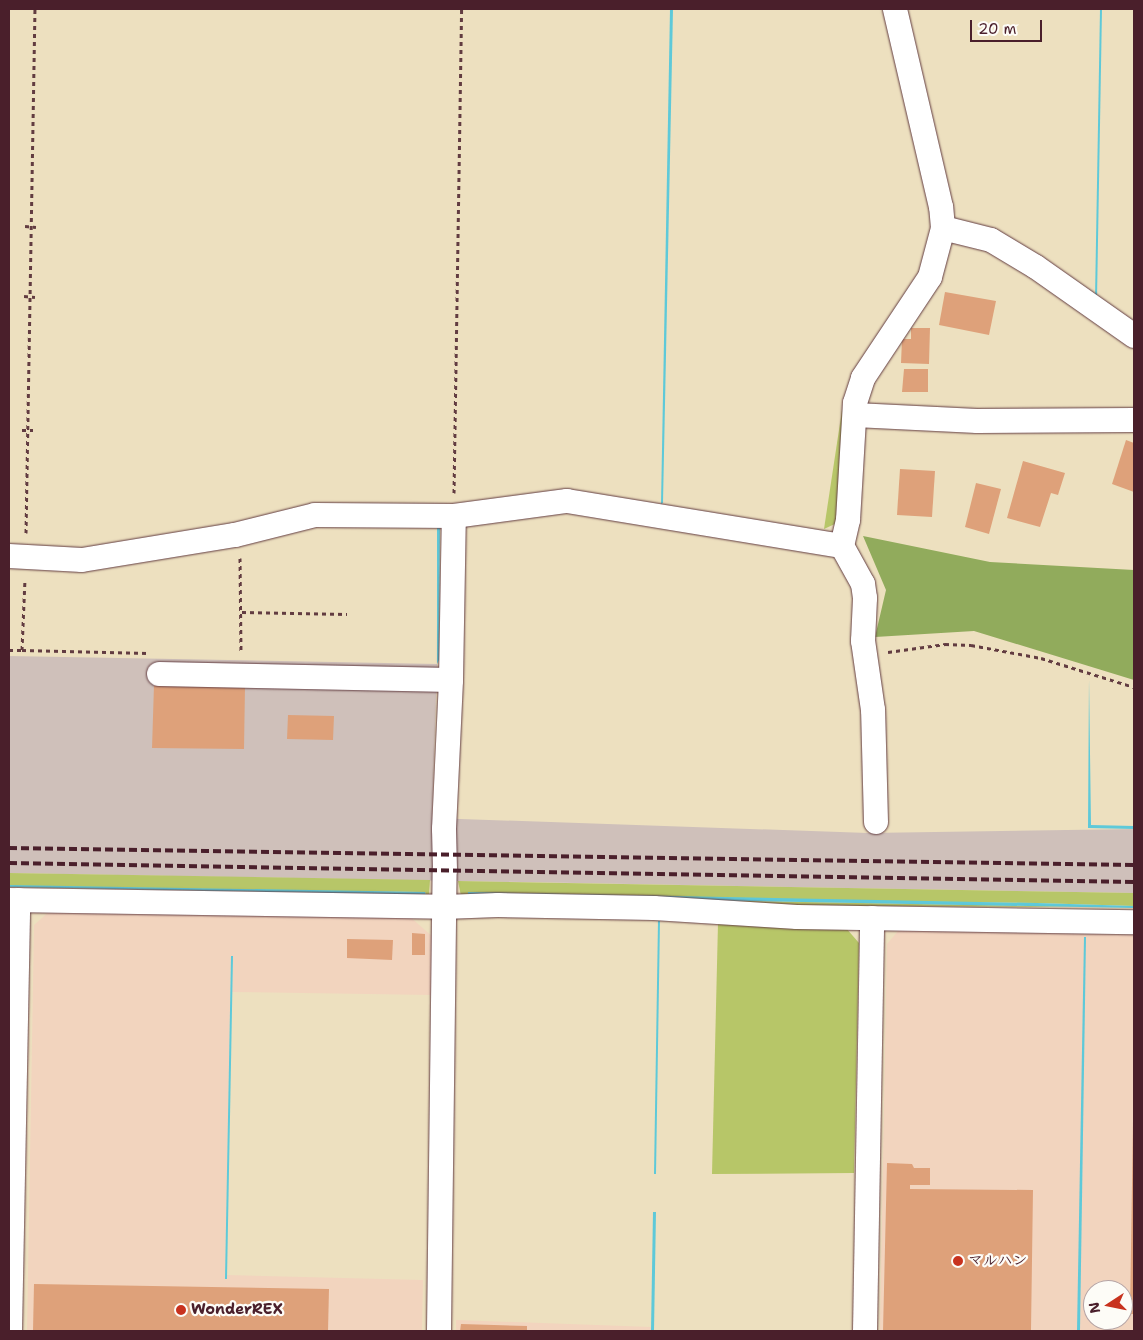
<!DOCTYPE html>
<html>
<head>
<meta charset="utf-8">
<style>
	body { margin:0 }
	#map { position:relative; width:1143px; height:1340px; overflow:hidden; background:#ede0bf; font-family:"Shantell Sans","Klee One",sans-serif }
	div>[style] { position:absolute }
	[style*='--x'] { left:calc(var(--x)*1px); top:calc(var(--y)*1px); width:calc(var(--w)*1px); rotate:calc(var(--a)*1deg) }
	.built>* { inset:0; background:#f2d4be }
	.industrial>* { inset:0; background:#cfc0ba }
	.green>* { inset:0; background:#b7c668 }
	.forest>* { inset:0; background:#91ab5c }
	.water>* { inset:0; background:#5ec9d9 }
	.building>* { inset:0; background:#dea17a }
	.path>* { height:3px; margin-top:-1.5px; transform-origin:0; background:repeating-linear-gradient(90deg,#623c41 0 4px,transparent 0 8px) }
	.roads { filter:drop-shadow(0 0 1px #623c41) drop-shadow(0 0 1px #623c41) }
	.minor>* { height:24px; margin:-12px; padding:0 12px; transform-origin:12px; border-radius:12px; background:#fff }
	.rail>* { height:4px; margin-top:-2px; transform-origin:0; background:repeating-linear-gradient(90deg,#4a1f2b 0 8px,transparent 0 12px) }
	.dots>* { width:14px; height:14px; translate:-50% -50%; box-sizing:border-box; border:2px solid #fdfcf7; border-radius:50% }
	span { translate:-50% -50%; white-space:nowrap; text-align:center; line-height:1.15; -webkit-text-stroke:4.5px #fdfcf7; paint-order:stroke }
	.poi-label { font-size:15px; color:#4a1f2b; font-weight:700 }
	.left { translate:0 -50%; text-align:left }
	.frame { position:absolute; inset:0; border:10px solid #4a1f2b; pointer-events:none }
	.north { position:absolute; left:1083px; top:1280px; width:50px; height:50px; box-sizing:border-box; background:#fdfcf7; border:1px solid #b5a4a5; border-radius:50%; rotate:259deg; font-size:14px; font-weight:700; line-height:20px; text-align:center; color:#4a1f2b }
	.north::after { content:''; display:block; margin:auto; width:18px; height:22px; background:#c8321e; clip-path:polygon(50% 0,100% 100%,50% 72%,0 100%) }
	.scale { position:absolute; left:970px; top:20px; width:72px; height:22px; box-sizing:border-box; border:2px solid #4a1f2b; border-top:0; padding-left:6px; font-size:15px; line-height:18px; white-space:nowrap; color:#4a1f2b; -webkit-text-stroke:4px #fdfcf7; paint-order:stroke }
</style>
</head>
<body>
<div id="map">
	<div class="built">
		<div style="clip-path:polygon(50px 911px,409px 916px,433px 937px,432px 995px,232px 992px,233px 957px,231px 956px,225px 1278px,227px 1279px,227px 1275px,423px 1280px,422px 1331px,27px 1331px,34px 925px)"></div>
		<div style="clip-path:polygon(evenodd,899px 930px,1134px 935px,1134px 1331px,880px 1331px,887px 944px,899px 930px,1093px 1290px,1123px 1290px,1123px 1320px,1093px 1320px,1093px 1290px)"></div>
		<div style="clip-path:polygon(456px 1320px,651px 1327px,651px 1331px,456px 1331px)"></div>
	</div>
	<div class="industrial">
		<div style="clip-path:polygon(9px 656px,437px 664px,432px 818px,868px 833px,1134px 829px,1134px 893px,9px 873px)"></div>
	</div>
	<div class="green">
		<div style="clip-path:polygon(847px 394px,837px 523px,824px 529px,842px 410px)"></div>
		<div style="clip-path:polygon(9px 873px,430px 880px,429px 894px,426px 895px,425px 892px,9px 887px)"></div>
		<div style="clip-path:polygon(458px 881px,1134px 893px,1134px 906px,1037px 903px,461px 896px)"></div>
		<div style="clip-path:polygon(697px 900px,1091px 907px,818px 906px)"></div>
		<div style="clip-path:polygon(718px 923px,846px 928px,859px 943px,854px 1173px,712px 1174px)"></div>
	</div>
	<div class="forest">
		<div style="clip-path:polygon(863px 536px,990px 562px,1134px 570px,1134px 680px,974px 631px,875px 637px,886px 590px)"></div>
	</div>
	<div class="water">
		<div style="clip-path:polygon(670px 9px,673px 9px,663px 503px,661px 504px)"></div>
		<div style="clip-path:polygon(1100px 9px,1102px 9px,1097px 299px,1095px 299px)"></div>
		<div style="clip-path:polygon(437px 520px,440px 522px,439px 660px,437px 664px)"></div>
		<div style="clip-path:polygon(1089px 678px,1091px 825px,1134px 826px,1134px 829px,1088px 828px)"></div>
		<div style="clip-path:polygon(9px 885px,425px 892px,426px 895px,9px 887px)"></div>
		<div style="clip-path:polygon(468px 892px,1037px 903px,1134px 906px,1134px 908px,468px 896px)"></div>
		<div style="clip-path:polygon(658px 921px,660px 921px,656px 1174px,654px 1174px)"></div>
		<div style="clip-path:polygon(1084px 937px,1086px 937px,1080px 1331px,1077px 1331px)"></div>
		<div style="clip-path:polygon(231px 956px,233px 956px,227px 1279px,225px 1279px)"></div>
		<div style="clip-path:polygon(653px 1212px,656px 1212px,654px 1331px,651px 1331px)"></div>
	</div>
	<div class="building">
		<div style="clip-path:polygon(945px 292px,996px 301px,989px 335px,939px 325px)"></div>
		<div style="clip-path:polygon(911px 328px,930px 328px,929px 364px,901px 363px,902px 339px,911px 339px)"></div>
		<div style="clip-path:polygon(904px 369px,928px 369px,928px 392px,902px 392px)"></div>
		<div style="clip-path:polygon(1126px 440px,1134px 443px,1134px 492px,1112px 484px)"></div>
		<div style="clip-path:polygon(1023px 461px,1065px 473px,1058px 495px,1051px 493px,1040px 527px,1007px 518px)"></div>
		<div style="clip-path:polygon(900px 469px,935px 471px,932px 517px,897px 515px)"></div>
		<div style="clip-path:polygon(976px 483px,1001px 489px,989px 534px,965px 527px)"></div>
		<div style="clip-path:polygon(154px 685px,245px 687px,244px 749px,152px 748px)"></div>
		<div style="clip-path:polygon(288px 715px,334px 716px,333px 740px,287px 739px)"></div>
		<div style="clip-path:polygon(412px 933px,425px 934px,425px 955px,412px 955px)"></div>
		<div style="clip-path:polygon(347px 939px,393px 940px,392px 960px,347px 958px)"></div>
		<div style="clip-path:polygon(1133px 1120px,1134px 1120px,1134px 1314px,1130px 1314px)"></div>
		<div style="clip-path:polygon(887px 1163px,912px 1164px,914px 1168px,930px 1168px,930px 1185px,910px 1185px,910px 1189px,1033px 1190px,1031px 1331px,883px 1331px)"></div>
		<div style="clip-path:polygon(34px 1284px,329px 1289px,328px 1331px,33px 1331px)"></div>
		<div style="clip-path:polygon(461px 1324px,527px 1326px,527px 1331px,460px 1331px)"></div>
	</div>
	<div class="path">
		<div style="--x:25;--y:226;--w:11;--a:5"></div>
		<div style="--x:24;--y:296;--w:11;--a:5"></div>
		<div style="--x:22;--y:430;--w:11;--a:0"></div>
		<div style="--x:454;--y:493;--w:484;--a:-89.1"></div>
		<div style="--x:26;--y:533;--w:524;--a:-89.02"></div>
		<div style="--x:240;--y:558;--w:93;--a:89.4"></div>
		<div style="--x:242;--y:612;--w:105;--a:1.1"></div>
		<div style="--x:9;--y:650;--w:13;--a:0"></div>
		<div style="--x:22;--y:650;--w:71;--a:-87.6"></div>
		<div style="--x:22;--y:650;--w:126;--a:1.4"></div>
		<div style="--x:888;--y:652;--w:58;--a:-8"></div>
		<div style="--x:945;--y:644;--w:26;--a:2"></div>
		<div style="--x:971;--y:645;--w:71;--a:10.5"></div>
		<div style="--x:1041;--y:658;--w:97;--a:17.3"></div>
	</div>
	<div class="roads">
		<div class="minor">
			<div style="--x:943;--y:228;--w:49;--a:14"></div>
			<div style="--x:991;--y:240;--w:52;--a:31"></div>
			<div style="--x:1036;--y:267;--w:120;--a:35.1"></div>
			<div style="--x:855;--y:415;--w:122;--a:2.8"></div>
			<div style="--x:977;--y:421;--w:157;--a:-0.4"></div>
			<div style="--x:9;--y:556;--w:73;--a:3.1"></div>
			<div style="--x:82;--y:560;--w:155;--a:-9.3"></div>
			<div style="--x:235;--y:535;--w:82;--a:-14"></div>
			<div style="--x:315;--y:515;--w:139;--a:0.4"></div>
			<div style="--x:454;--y:516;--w:114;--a:-7.6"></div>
			<div style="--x:567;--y:501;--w:279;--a:9.3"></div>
			<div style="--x:159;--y:674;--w:292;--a:1.2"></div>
			<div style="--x:876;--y:822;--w:112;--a:-91.5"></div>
			<div style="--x:873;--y:710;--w:70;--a:-98.2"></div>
			<div style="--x:863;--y:641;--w:43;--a:-87.3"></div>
			<div style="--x:865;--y:598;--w:14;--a:-98"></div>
			<div style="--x:863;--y:584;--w:43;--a:-118.9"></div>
			<div style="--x:842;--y:546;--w:27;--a:-77"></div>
			<div style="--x:848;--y:520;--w:117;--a:-86.6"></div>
			<div style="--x:855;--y:403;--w:26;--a:-72"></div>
			<div style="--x:863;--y:378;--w:121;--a:-56.4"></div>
			<div style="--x:930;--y:277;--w:51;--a:-75.1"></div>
			<div style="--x:943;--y:228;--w:21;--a:-95"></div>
			<div style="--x:941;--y:207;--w:203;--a:-103.1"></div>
			<div style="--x:9;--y:900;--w:435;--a:0.9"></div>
			<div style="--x:444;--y:907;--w:54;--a:-2.1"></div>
			<div style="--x:498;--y:905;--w:156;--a:1.1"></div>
			<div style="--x:654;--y:908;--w:143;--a:3.6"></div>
			<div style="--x:797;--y:917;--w:337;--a:0.9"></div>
			<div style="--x:10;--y:1331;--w:431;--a:-88.9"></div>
			<div style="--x:439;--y:1331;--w:461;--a:-89.3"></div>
			<div style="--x:445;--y:870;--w:41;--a:-91.4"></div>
			<div style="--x:444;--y:829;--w:149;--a:-87.3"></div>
			<div style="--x:451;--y:680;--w:164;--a:-89"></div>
			<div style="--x:865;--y:1331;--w:413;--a:-89"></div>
		</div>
	</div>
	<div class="rail">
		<div style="--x:9;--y:848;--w:1125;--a:0.87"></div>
		<div style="--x:9;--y:863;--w:1125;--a:0.97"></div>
	</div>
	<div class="dots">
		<div style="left:958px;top:1261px;background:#c8321e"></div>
		<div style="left:181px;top:1310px;background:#c8321e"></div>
	</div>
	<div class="poi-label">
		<span class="left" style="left:968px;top:1261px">マルハン</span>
		<span class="left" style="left:191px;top:1310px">WonderREX</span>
	</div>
	<div class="frame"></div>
	<div class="north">N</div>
	<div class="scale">20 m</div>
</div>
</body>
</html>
